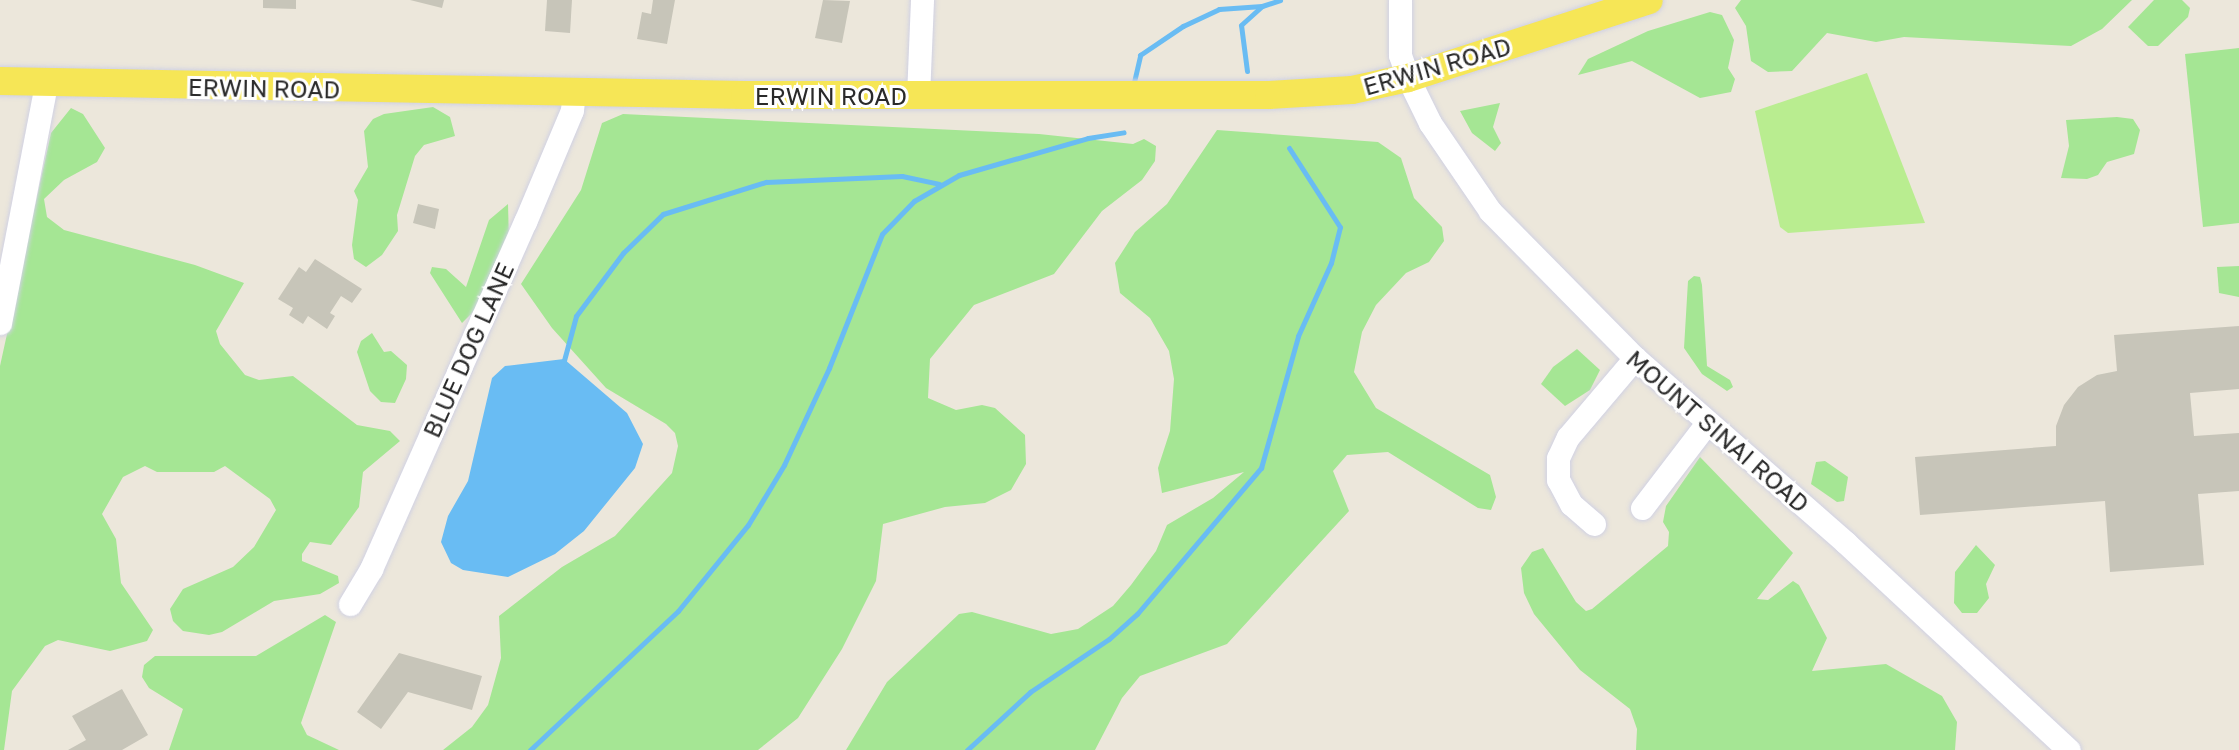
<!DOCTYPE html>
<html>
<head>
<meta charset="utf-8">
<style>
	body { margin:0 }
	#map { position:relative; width:2239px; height:750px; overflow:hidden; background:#ece7db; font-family:"Golos Text",sans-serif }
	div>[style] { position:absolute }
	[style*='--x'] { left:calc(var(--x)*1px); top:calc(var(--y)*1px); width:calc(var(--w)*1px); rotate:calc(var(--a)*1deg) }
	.green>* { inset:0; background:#a5e694 }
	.pitch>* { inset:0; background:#b9ed90 }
	.water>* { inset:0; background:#69bcf3 }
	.stream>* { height:5px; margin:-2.5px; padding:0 2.5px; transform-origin:2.5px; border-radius:2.5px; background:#69bcf3 }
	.building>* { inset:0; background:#c7c5b9 }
	.roads { filter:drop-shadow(0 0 2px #d0d1e3) drop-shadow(0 0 2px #d0d1e3) }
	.minor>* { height:23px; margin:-11.5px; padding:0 11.5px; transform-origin:11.5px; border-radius:11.5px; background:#fff }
	.major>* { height:28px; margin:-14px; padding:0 14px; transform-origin:14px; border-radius:14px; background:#f6e656 }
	span { translate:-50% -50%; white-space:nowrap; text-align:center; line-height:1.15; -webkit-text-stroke:6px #fff; paint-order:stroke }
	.street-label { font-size:24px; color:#2a2a2a }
</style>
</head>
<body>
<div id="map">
	<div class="green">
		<div style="clip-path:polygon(1741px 0,2132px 0,2102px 29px,2071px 46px,1904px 37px,1876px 42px,1827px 33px,1792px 71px,1768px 72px,1751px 61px,1746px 26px,1735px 8px)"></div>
		<div style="clip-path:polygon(2154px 0,2182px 0,2190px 8px,2188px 17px,2158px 46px,2148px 46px,2128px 27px)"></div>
		<div style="clip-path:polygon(1710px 12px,1722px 15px,1734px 40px,1728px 68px,1735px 79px,1731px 92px,1700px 98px,1632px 61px,1578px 75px,1588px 59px,1648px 31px)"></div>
		<div style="clip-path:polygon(2239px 48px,2239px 223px,2203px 227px,2185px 54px)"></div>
		<div style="clip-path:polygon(1500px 103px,1493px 127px,1501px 143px,1495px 151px,1472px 133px,1460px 111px)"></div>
		<div style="clip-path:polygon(433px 107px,450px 117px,455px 136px,424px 145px,415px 156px,397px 215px,398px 231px,382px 255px,366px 267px,354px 259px,352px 245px,358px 200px,354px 191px,368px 167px,364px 131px,373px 119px,384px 114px)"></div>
		<div style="clip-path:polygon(71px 108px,83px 114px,105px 148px,97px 162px,64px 180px,44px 199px,47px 217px,64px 230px,195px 265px,244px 283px,216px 331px,220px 344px,245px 375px,259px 380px,293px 376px,357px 425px,390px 431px,400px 441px,363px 472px,359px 507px,331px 545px,310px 542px,302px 554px,302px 561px,338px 576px,339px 583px,320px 594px,274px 601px,222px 632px,209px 635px,183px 631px,173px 621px,170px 609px,183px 589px,233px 567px,254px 547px,276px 510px,270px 499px,225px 466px,214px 472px,157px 472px,145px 466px,123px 477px,102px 514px,116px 539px,121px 583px,153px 630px,147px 641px,110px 651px,58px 640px,45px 646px,12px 691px,4px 750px,0 750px,0 366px,51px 133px)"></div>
		<div style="clip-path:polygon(623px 114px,1039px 134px,1133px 144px,1144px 139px,1156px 146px,1155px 161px,1142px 180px,1102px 211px,1054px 274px,974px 305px,930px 359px,928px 398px,956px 410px,982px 405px,995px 408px,1025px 435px,1026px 464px,1011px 490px,985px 503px,945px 507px,883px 524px,876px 581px,842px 649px,798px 718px,758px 750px,443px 750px,472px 727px,488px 705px,501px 658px,499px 616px,562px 567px,615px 536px,672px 473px,678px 446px,675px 433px,666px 424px,606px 388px,552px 328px,521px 284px,581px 190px,602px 123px)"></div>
		<div style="clip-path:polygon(2117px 117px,2133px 119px,2140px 130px,2134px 154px,2107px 162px,2098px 175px,2087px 179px,2061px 178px,2069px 146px,2066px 120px)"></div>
		<div style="clip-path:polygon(1217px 130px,1378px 142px,1401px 158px,1414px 198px,1442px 227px,1444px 241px,1429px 262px,1406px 273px,1376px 305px,1362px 332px,1354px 372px,1376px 408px,1490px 475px,1496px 497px,1491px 510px,1478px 508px,1388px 452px,1347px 455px,1333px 471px,1349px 511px,1227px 644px,1140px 676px,1122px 698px,1095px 750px,846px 750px,887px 682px,959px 614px,972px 612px,1051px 634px,1078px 629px,1113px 606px,1131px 585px,1156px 551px,1167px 525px,1213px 498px,1244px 472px,1162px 493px,1158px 468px,1170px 431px,1174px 379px,1169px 351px,1150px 318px,1120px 293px,1115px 263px,1135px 232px,1167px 204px)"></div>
		<div style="clip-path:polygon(508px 204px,509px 241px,476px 309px,462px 323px,430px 273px,432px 267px,446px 269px,466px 287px,489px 220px)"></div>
		<div style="clip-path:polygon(2239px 266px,2239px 297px,2219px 293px,2217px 267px)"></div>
		<div style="clip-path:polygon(1694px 276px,1700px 277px,1702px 285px,1707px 366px,1730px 380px,1733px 387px,1727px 391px,1702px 374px,1684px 348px,1688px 281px)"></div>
		<div style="clip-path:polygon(372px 333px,384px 352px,391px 351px,407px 365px,406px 379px,395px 403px,381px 402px,370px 391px,357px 352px,361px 341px)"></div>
		<div style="clip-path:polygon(1577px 349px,1600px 370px,1590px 390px,1565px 406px,1541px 384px,1553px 367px)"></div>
		<div style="clip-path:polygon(1700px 457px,1793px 553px,1757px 599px,1768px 600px,1793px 581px,1799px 585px,1827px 638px,1812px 671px,1886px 664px,1942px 696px,1957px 722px,1955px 750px,1636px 750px,1637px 729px,1630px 709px,1580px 670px,1534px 614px,1524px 593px,1521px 568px,1532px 552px,1543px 548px,1576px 602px,1586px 611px,1592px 609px,1668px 546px,1669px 532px,1663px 522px,1666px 506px)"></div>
		<div style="clip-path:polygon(1825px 461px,1848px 477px,1844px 501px,1837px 502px,1811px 484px,1816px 462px)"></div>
		<div style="clip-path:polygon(1976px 545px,1995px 565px,1986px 584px,1989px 598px,1977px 613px,1962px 613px,1954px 603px,1955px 572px)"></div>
		<div style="clip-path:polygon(325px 615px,336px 622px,301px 723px,307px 735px,339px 750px,169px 750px,183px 709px,149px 688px,142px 677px,144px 665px,155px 656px,256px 656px)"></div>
	</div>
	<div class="pitch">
		<div style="clip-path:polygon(1867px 73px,1925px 223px,1788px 233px,1780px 227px,1755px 111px)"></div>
	</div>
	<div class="water">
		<div style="clip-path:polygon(564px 359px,627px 413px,643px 444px,635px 468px,584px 531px,555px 554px,508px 577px,463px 570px,451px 563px,441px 542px,448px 516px,468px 481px,492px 378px,505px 366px)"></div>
	</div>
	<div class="stream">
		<div style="--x:1247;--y:71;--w:46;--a:-97.4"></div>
		<div style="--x:1241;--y:25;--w:28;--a:-42"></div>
		<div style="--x:1134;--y:82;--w:28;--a:-77"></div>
		<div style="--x:1140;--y:55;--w:52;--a:-34"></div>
		<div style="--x:1183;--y:26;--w:40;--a:-25"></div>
		<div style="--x:1219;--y:9;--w:43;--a:-4"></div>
		<div style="--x:1262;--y:6;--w:19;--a:-18"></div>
		<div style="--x:563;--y:364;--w:50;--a:-74.8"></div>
		<div style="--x:576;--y:316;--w:79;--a:-53.3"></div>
		<div style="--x:623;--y:253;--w:56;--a:-44.3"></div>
		<div style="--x:663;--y:214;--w:108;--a:-17.3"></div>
		<div style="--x:766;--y:182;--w:136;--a:-2.5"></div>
		<div style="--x:902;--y:176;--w:38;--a:12"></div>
		<div style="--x:530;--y:750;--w:203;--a:-43.2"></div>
		<div style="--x:678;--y:611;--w:111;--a:-50.9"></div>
		<div style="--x:748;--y:525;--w:70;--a:-59"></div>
		<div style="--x:784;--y:465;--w:107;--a:-65.1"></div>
		<div style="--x:829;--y:368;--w:144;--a:-68.4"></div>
		<div style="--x:882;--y:234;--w:46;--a:-45.9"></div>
		<div style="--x:914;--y:201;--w:52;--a:-30"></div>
		<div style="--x:959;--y:175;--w:134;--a:-16"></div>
		<div style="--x:1088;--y:138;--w:36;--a:-9"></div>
		<div style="--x:967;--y:750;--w:86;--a:-42.6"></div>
		<div style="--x:1030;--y:692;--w:95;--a:-33.9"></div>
		<div style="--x:1109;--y:639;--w:38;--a:-42"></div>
		<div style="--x:1137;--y:614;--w:192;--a:-49.7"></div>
		<div style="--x:1261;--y:468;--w:137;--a:-74.3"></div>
		<div style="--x:1298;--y:336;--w:80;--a:-65.7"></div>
		<div style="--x:1331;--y:263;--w:37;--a:-76"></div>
		<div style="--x:1340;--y:227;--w:94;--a:-122.8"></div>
	</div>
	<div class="building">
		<div style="clip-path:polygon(263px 0,296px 0,296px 9px,263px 8px)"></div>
		<div style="clip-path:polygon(410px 0,444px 0,442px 8px)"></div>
		<div style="clip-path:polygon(547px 0,572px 0,570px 33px,545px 31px)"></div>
		<div style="clip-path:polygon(653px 0,675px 0,667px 44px,637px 39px,642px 12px,651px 14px)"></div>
		<div style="clip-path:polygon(823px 0,850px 1px,842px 43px,815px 38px)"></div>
		<div style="clip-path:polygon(418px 204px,439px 209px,435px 229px,413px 223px)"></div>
		<div style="clip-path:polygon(315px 259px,362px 289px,352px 303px,341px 296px,330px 313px,335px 316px,327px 329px,308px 316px,303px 324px,289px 315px,293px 308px,278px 299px,299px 267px,306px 272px)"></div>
		<div style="clip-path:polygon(2239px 326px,2239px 389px,2190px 393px,2194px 436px,2239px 433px,2239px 491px,2198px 494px,2204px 565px,2110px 572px,2105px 501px,1920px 515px,1915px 457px,2056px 446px,2056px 426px,2064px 405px,2078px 387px,2097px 375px,2117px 371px,2114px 335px)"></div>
		<div style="clip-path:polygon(399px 653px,482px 676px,472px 710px,408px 692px,381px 729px,357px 712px)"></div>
		<div style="clip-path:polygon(122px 689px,148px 735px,122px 750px,68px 750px,86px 740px,72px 716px)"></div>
	</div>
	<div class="roads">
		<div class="minor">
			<div style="--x:1400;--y:0;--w:55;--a:90"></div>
			<div style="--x:1400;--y:55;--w:24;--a:71"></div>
			<div style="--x:1408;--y:78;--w:50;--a:63.9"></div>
			<div style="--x:1430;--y:123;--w:107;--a:55.7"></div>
			<div style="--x:1490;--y:211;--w:206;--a:45.4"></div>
			<div style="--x:1635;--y:358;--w:281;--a:41.2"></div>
			<div style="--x:1846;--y:543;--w:304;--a:42.9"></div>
			<div style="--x:918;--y:96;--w:96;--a:-87.6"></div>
			<div style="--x:0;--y:323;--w:243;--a:-79.1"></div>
			<div style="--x:1642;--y:508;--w:107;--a:-52.6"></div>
			<div style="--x:1594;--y:524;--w:30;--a:-139"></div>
			<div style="--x:1571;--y:504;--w:27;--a:-118"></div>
			<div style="--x:1558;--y:480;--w:22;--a:-90"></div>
			<div style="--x:1558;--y:458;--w:23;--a:-65"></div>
			<div style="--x:1568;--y:437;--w:104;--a:-49.7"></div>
			<div style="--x:350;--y:604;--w:41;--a:-59"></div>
			<div style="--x:371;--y:569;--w:380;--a:-66.1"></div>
			<div style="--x:525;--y:222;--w:121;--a:-67.2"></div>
			<div style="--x:572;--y:110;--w:19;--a:-84"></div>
		</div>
		<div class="major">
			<div style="--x:0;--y:81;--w:745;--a:1.08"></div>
			<div style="--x:745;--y:95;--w:524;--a:0"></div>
			<div style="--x:1269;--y:95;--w:83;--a:-3.4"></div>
			<div style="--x:1352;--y:90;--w:57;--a:-12.1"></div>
			<div style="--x:1408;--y:78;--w:253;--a:-17.9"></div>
		</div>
	</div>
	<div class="street-label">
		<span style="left:1437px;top:66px;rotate:-16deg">ERWIN ROAD</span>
		<span style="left:264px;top:88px;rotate:1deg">ERWIN ROAD</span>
		<span style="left:831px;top:96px">ERWIN ROAD</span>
		<span style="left:468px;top:350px;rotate:-66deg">BLUE DOG LANE</span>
		<span style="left:1718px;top:431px;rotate:41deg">MOUNT SINAI ROAD</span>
	</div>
</div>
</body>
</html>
